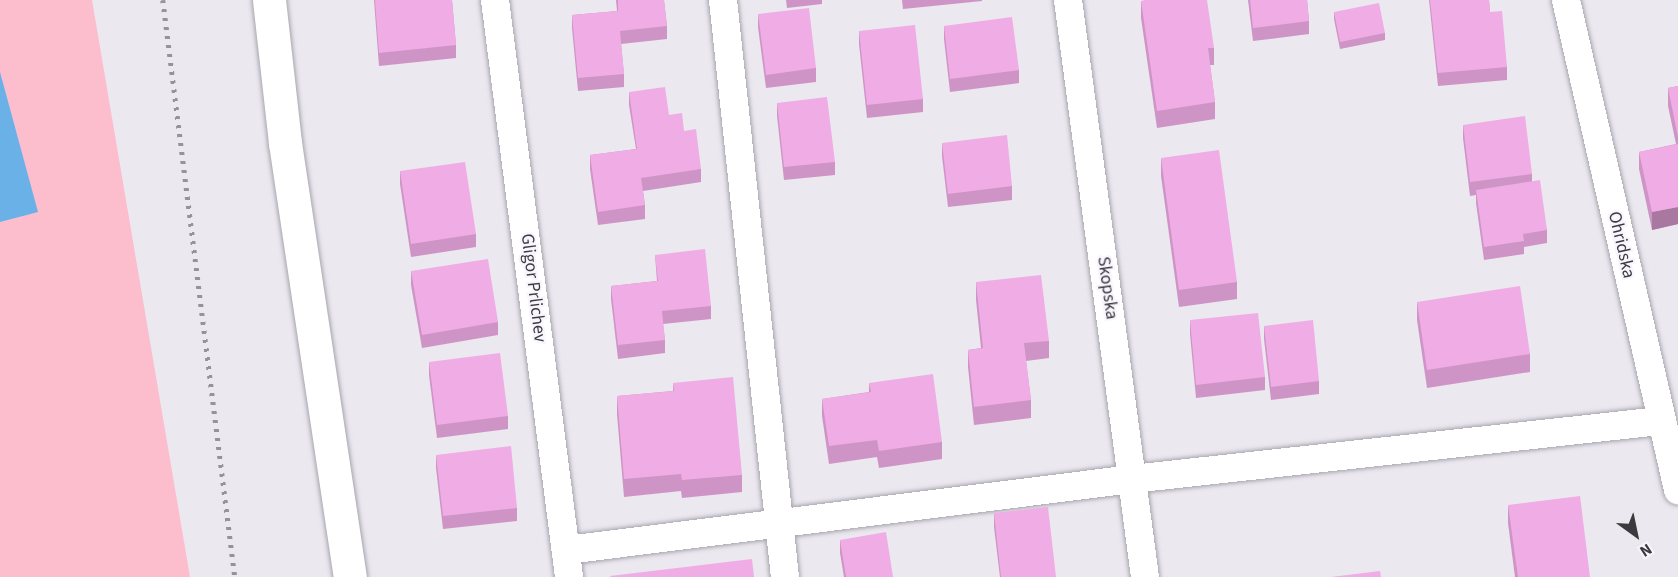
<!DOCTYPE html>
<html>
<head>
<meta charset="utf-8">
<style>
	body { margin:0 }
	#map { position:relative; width:1678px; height:577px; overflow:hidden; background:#ebe8f0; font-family:"Source Sans 3",sans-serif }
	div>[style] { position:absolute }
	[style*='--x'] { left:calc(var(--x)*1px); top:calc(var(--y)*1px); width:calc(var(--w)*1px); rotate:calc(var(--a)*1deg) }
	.green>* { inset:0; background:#fcbdcd }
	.water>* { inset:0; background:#6ab1e8 }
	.roads { filter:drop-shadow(0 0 2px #a8a5ad) drop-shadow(0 0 2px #a8a5ad) }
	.minor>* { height:28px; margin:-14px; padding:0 14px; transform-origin:14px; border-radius:14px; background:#fff }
	.tertiary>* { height:33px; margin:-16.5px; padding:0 16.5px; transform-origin:16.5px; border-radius:16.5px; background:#fff }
	.rail>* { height:4.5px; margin-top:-2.25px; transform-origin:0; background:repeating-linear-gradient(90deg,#959398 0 3px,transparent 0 9px) }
	.wall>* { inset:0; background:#ce94c5 }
	.shaded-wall>* { inset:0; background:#a878a0 }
	.building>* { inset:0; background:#f0ace5 }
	span { translate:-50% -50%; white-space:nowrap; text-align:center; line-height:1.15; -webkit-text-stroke:4.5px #f8f5fe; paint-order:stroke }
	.street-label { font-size:18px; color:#3b3a3d }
	.north { position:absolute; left:1606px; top:505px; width:60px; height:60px; -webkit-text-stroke:4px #f8f5fe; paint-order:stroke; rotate:147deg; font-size:16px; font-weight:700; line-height:24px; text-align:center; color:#3b3a3d }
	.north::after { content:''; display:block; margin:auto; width:21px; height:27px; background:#3b3a3d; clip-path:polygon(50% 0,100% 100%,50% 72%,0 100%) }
</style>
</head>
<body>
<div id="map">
	<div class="green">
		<div style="clip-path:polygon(0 0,92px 0,190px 577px,0 577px)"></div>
	</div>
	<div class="water">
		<div style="clip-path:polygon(0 72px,38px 212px,0 222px)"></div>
	</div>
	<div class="roads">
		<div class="minor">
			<div style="--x:495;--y:0;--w:582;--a:82.69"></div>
			<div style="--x:723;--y:0;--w:580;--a:83.87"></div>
			<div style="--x:1068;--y:0;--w:582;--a:82.4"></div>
			<div style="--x:1566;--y:0;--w:503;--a:77.12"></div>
			<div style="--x:567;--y:550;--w:569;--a:-7.16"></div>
			<div style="--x:1132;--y:479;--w:531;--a:-6.27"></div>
		</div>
		<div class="tertiary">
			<div style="--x:269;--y:0;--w:144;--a:83.6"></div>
			<div style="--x:285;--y:143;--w:439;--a:81.5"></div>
		</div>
	</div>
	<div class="rail">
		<div style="--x:163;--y:0;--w:581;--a:82.89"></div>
	</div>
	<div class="wall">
		<div style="clip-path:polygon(374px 0,452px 0,456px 45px,456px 58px,379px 66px)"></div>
		<div style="clip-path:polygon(616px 0,664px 0,667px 26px,667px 39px,621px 44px,624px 74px,624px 87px,578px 91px,572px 28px,572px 15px,617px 11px)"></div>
		<div style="clip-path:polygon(786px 0,822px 0,822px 4px,787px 8px)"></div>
		<div style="clip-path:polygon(902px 0,982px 0,982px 1px,903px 9px)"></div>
		<div style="clip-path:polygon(1248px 0,1307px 0,1309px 21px,1309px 34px,1253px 41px)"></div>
		<div style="clip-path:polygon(1429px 0,1489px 0,1490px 12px,1507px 67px,1507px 80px,1438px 86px)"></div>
		<div style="clip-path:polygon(1141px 1px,1214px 48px,1214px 65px,1210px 65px,1215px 102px,1215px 119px,1157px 128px,1141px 18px)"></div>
		<div style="clip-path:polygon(1334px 12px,1385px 33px,1385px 40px,1340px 49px,1334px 19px)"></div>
		<div style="clip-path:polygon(758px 14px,816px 68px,816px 82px,766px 88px,758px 27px)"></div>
		<div style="clip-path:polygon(944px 26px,1019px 70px,1019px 83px,950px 92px,944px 39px)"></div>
		<div style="clip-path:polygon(859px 31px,923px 99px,923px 112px,867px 118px,859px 44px)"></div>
		<div style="clip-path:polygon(1678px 86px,1678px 224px,1652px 230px,1639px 169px,1639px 152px,1676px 144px,1668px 106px,1668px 88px)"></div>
		<div style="clip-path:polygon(629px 92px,669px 115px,684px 131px,701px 169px,701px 182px,643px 191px,645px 205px,645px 219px,598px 225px,590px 169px,590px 155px,636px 149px,629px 105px)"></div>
		<div style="clip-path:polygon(777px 103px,835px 162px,835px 175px,784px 180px,777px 116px)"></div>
		<div style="clip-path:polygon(1463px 125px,1532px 174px,1532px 182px,1547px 230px,1547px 243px,1524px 247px,1524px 254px,1484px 260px,1476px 203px,1476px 195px,1470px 196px,1463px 138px)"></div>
		<div style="clip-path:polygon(942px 143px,1012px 186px,1012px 200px,948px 207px,942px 156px)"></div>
		<div style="clip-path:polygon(1161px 158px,1237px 282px,1237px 299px,1179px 307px,1161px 176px)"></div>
		<div style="clip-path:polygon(400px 171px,476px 234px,476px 247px,411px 257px,400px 184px)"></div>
		<div style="clip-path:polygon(655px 255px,711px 306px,711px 319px,663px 324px,665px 340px,665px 353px,618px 359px,611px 299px,611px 286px,657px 281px)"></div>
		<div style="clip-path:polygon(411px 271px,498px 322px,498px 335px,422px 348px,411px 285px)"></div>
		<div style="clip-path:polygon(976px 282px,1049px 341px,1049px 358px,1026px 361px,1031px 400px,1031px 418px,974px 425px,968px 367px,968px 350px,981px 348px,976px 300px)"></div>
		<div style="clip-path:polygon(1417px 302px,1530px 354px,1530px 372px,1427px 388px,1417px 320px)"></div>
		<div style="clip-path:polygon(1190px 320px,1265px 377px,1265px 390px,1196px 398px,1190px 334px)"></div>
		<div style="clip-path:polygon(1264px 326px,1319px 381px,1319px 394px,1271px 400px,1264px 339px)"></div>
		<div style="clip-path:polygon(429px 362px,508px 416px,508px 429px,437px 438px,429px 375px)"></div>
		<div style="clip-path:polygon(673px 383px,742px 475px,742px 492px,682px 498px,681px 491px,624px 497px,617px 414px,617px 396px,673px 391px)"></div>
		<div style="clip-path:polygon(869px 383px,942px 442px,942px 459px,879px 468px,877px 457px,829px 464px,822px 416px,822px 399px,869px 392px)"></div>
		<div style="clip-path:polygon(436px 455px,517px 508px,517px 521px,443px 529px,436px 468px)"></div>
		<div style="clip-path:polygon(1508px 505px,1590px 577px,1515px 577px,1508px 523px)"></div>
		<div style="clip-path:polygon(994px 513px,1056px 577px,1000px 577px,994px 527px)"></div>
		<div style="clip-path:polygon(840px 540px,893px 577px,844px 577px,840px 553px)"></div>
	</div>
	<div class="shaded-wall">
		<div style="clip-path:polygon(1678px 207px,1678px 224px,1652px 230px,1652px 212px)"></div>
	</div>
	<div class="building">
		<div style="clip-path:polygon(375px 0,452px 0,456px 45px,379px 53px)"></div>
		<div style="clip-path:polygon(618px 0,664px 0,667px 26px,620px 31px,624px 74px,578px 78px,572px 15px,618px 11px)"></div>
		<div style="clip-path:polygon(1145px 0,1207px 0,1214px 48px,1208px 48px,1215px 102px,1157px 111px,1141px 1px)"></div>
		<div style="clip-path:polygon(1250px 0,1307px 0,1309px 21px,1253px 28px)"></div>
		<div style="clip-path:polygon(1430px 0,1489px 0,1490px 12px,1502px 11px,1507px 67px,1438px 73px)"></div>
		<div style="clip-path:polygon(1379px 3px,1385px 33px,1340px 42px,1334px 12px)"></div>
		<div style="clip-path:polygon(809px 8px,816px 68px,766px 75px,758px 14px)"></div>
		<div style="clip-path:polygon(1012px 17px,1019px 70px,950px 79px,944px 26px)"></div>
		<div style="clip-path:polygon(915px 25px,923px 99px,867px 105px,859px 31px)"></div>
		<div style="clip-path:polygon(1678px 86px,1678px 137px,1668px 88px)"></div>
		<div style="clip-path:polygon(665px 87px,669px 115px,682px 113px,684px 131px,696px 129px,701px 169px,641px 178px,645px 205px,598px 212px,590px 155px,637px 149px,629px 92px)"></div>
		<div style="clip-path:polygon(827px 97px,835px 162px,784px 167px,777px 103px)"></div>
		<div style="clip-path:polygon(1525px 116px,1532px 174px,1470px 182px,1463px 125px)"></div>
		<div style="clip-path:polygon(1007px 135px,1012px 186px,948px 194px,942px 143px)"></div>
		<div style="clip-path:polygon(1678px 144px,1678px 207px,1652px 212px,1639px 152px)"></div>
		<div style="clip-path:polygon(1219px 150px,1237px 282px,1179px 290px,1161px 158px)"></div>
		<div style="clip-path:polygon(465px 162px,476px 234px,411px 244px,400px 171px)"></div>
		<div style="clip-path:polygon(1540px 180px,1547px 230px,1523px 234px,1524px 241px,1484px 247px,1476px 190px)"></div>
		<div style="clip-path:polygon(705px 249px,711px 306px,662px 311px,665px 340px,618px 345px,611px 286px,658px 281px,655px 255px)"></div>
		<div style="clip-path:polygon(488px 259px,498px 322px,422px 335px,411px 271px)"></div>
		<div style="clip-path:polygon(1041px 275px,1049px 341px,1024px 343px,1031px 400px,974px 407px,968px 350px,983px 348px,976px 282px)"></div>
		<div style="clip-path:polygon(1520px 286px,1530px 354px,1427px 370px,1417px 302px)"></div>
		<div style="clip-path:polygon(1258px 313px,1265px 377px,1196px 385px,1190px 320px)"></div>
		<div style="clip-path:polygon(1313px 320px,1319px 381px,1271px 387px,1264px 326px)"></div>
		<div style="clip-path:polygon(500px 353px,508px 416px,437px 425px,429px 362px)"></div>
		<div style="clip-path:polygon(933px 374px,942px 442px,879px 451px,877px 440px,829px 446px,822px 399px,871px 392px,869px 383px)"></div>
		<div style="clip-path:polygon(733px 377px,742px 475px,682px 480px,681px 474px,624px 479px,617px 396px,674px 391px,673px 383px)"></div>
		<div style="clip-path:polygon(511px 446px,517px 508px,443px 516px,436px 455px)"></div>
		<div style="clip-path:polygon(1580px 496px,1590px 577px,1518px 577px,1508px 505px)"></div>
		<div style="clip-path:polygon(1048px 507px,1056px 577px,1001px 577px,994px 513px)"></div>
		<div style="clip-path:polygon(886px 532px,893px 577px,846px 577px,840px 540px)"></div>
		<div style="clip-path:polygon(752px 559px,754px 577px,611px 577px,610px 576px)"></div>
		<div style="clip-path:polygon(1380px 571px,1381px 577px,1331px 577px)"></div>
	</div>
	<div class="street-label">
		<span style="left:1621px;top:245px;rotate:77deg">Ohridska</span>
		<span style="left:533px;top:288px;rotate:83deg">Gligor Prlichev</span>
		<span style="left:1107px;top:288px;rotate:82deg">Skopska</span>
	</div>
	<div class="north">N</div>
</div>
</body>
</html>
